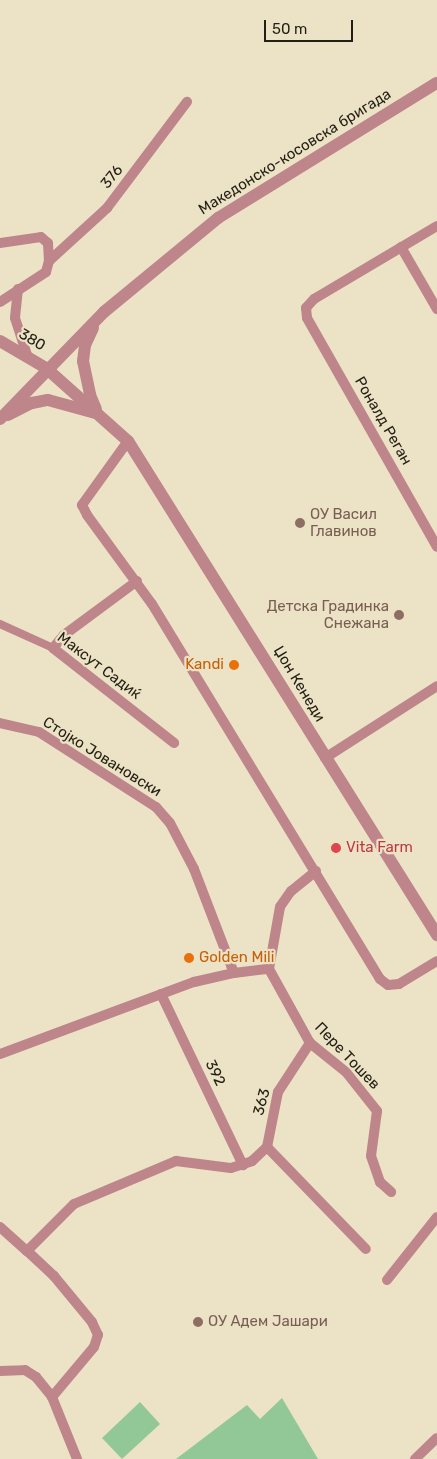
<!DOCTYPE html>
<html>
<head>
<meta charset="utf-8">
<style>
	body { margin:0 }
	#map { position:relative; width:437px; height:1459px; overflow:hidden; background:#ece2c5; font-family:Rubik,sans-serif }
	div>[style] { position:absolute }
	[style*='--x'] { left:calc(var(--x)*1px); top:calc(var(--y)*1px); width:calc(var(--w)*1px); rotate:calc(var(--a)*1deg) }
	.green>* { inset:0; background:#92c898 }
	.pedestrian>* { height:8px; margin:-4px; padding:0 4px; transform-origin:4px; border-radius:4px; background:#be858b }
	.minor>* { height:10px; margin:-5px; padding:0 5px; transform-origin:5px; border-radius:5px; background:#be858b }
	.tertiary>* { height:12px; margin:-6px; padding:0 6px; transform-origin:6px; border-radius:6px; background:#be858b }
	.dots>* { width:14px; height:14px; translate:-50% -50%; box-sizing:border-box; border:2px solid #ece2c5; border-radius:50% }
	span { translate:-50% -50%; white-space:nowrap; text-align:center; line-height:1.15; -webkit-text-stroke:4.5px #ece2c5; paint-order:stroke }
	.street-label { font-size:15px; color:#221f14 }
	.education-label { font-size:15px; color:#785e54 }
	.left { translate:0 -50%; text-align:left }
	.right { translate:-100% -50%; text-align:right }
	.food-label { font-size:15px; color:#c56008 }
	.health-label { font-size:15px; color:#be3a42 }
	.scale { position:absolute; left:264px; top:20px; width:89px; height:22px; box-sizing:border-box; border:2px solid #221f14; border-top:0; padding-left:6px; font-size:15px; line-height:18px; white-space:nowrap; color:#221f14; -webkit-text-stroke:4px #ece2c5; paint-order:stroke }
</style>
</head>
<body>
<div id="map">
	<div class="green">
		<div style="clip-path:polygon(282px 1398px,318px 1459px,176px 1459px,247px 1405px,260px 1419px)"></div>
		<div style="clip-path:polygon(140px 1402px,160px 1424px,122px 1459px,102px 1438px)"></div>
	</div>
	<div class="pedestrian">
		<div style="--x:0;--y:624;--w:58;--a:24.4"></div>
	</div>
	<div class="minor">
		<div style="--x:437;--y:226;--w:143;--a:149.3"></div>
		<div style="--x:314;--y:299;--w:12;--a:132"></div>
		<div style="--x:306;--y:308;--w:10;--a:84"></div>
		<div style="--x:307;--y:318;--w:263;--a:60.4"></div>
		<div style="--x:0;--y:243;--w:41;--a:-8.3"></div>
		<div style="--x:41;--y:237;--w:9;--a:41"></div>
		<div style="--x:48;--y:243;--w:18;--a:87"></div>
		<div style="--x:401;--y:247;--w:72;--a:59.9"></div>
		<div style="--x:18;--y:289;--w:29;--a:96"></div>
		<div style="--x:15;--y:318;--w:39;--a:72"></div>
		<div style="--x:0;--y:302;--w:55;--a:-33.1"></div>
		<div style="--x:46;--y:272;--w:11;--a:-75"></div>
		<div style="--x:49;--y:261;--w:79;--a:-42.4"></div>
		<div style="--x:107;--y:208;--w:133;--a:-53"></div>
		<div style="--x:128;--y:441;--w:79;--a:125.7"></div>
		<div style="--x:82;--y:505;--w:11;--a:63"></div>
		<div style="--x:87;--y:515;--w:110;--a:53.9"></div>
		<div style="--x:152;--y:604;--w:439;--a:58.7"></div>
		<div style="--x:380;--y:979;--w:10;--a:37"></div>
		<div style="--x:388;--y:985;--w:11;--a:-5"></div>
		<div style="--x:399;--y:984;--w:44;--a:-31.2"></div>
		<div style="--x:137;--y:581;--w:91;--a:143.5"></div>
		<div style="--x:64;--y:635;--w:17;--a:130"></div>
		<div style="--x:53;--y:648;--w:154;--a:38.1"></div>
		<div style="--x:0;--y:723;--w:40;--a:13"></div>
		<div style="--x:39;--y:732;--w:139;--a:32.7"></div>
		<div style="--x:156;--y:807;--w:21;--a:49"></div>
		<div style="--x:170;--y:823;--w:52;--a:62.4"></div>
		<div style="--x:194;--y:869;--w:111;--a:69"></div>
		<div style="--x:325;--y:758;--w:133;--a:-32.7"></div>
		<div style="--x:316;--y:871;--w:32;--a:141"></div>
		<div style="--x:291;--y:891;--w:19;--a:125"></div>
		<div style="--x:280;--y:907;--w:63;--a:100.1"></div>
		<div style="--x:269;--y:969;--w:85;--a:61"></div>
		<div style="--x:310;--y:1043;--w:46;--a:38.9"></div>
		<div style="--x:346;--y:1072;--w:50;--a:51.5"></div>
		<div style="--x:377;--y:1111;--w:45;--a:97.6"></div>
		<div style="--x:371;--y:1156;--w:28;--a:71"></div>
		<div style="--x:380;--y:1182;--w:15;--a:42"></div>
		<div style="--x:161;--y:994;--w:190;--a:64.4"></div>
		<div style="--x:0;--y:1054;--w:207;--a:-20.4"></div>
		<div style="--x:194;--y:982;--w:41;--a:-12.7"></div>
		<div style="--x:234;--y:973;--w:35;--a:-7"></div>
		<div style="--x:267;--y:1147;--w:56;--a:-78.7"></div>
		<div style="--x:278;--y:1092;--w:59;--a:-56.9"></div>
		<div style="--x:0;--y:1227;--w:36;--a:42"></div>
		<div style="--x:387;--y:1280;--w:80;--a:-51.6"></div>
		<div style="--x:0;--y:1371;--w:25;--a:-2"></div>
		<div style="--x:25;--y:1370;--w:13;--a:32"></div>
		<div style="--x:36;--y:1377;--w:26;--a:51"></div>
		<div style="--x:52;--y:1397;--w:67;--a:68"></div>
		<div style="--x:52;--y:1397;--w:65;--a:-50"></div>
		<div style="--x:94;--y:1347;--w:13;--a:-72"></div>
		<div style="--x:98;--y:1335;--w:14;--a:-115"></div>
		<div style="--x:92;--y:1322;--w:60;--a:-129.6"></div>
		<div style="--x:54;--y:1276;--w:37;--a:-137"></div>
		<div style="--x:27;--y:1251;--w:66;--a:-45"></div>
		<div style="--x:74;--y:1204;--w:111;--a:-22.9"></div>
		<div style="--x:176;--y:1161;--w:55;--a:7.3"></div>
		<div style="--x:231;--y:1168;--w:22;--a:-18"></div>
		<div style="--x:252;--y:1161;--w:21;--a:-43"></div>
		<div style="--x:267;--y:1147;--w:142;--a:45.9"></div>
		<div style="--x:415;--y:1459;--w:30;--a:-44"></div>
	</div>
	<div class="tertiary">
		<div style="--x:93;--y:328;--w:19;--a:115"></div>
		<div style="--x:85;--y:345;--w:16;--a:97"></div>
		<div style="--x:83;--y:361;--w:35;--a:78"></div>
		<div style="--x:90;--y:395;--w:15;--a:67"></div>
		<div style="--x:0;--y:341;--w:53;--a:30.4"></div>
		<div style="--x:46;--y:368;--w:110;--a:41.7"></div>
		<div style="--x:128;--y:441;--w:583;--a:57.97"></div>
		<div style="--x:8;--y:415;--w:27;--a:-27"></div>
		<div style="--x:32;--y:403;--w:16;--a:-11"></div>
		<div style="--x:48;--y:400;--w:50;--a:15.2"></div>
		<div style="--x:0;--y:419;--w:149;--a:-45.8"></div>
		<div style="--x:104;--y:312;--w:148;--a:-39.5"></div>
		<div style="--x:218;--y:218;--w:257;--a:-31.7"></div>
	</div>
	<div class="dots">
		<div style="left:300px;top:523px;background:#8d6e63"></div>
		<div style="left:399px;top:615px;background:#8d6e63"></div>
		<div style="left:234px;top:665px;background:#e8710a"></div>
		<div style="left:336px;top:848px;background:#e0444e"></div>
		<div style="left:189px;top:958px;background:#e8710a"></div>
		<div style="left:198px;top:1322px;background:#8d6e63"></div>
	</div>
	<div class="street-label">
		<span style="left:295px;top:152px;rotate:-32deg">Македонско-косовска бригада</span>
		<span style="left:112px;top:177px;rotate:-51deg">376</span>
		<span style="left:32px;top:340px;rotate:31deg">380</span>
		<span style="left:383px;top:421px;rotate:60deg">Роналд Реган</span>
		<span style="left:99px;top:666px;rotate:37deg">Максут Садиќ</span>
		<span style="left:299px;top:684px;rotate:59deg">Џон Кенеди</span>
		<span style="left:102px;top:757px;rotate:32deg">Стојко Јовановски</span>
		<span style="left:347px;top:1056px;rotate:46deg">Пере Тошев</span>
		<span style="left:215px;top:1073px;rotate:64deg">392</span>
		<span style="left:262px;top:1102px;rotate:-75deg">363</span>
	</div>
	<div class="education-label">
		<span class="left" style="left:310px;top:523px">ОУ Васил<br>Главинов</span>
		<span class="right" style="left:389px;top:615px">Детска Градинка<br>Снежана</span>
		<span class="left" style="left:208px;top:1322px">ОУ Адем Јашари</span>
	</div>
	<div class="food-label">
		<span class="right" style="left:224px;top:665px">Kandi</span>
		<span class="left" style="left:199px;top:958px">Golden Mili</span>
	</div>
	<div class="health-label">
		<span class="left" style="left:346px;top:848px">Vita Farm</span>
	</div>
	<div class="scale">50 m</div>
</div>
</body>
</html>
